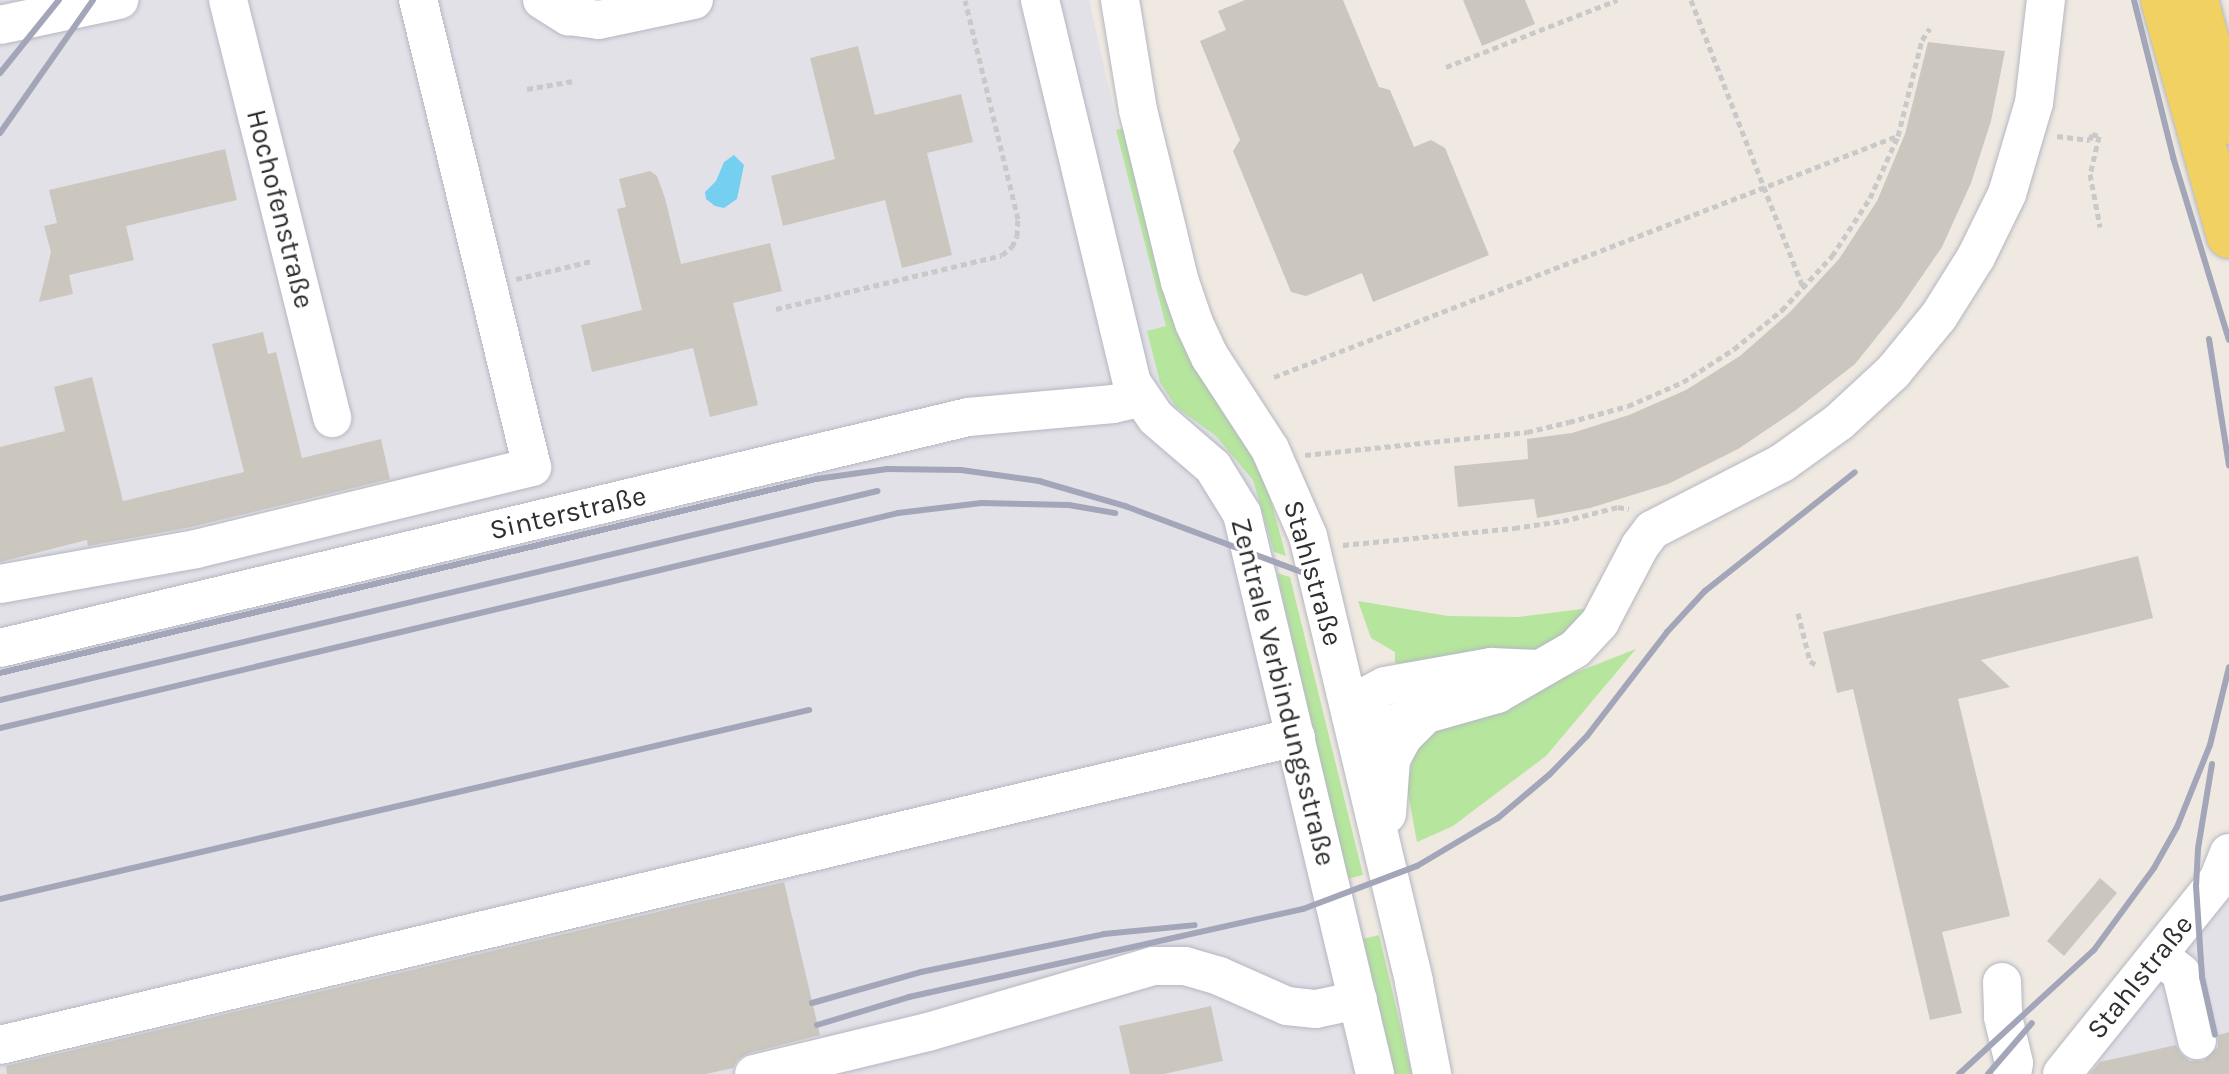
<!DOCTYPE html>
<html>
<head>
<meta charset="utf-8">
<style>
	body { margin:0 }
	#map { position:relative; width:2229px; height:1074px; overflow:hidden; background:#efe9e1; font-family:Karla,sans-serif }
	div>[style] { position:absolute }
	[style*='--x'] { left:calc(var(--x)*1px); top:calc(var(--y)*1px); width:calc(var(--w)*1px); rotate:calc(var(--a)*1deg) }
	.industrial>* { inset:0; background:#e3e1e8 }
	.green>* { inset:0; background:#b6e59e }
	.water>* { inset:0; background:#75cff0 }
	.building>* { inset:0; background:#cbc7bf }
	.path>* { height:5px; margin-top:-2.5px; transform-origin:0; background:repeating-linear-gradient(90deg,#c9c9c9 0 6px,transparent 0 10px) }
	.roads { filter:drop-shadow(0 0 2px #b4b7c1) drop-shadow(0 0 2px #b4b7c1) }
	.minor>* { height:38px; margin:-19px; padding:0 19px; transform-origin:19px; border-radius:19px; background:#fff }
	.major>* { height:44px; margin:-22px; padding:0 22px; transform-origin:22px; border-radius:22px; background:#f2d163 }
	.rail>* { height:6px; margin:-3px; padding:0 3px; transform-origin:3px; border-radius:3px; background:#a3a6b8 }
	span { translate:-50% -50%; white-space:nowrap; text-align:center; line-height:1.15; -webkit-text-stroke:6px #fff; paint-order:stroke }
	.street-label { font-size:28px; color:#2e2e2e }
</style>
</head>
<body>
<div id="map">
	<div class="industrial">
		<div style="clip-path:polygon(0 0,1089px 0,1115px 115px,1196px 412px,1235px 440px,1260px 488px,1397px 1074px,0 1074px)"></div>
		<div style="clip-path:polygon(2229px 897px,2229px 1074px,2081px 1074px)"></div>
	</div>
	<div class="green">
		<div style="clip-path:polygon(1125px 128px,1243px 437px,1267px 486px,1286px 556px,1274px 552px,1253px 480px,1216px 436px,1176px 407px,1160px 382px,1147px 331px,1166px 326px,1116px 130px)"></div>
		<div style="clip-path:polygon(1277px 573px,1290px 577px,1363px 875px,1347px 879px)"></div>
		<div style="clip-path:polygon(1358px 601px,1448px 616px,1518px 617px,1590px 608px,1547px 651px,1417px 664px,1395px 663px,1395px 652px,1371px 638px)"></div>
		<div style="clip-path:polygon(1636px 649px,1546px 756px,1453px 826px,1417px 842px,1406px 783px,1421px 733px)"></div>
		<div style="clip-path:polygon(1379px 935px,1412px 1074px,1395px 1074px,1363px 939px)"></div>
	</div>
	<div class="water">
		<div style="clip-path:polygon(734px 155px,744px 165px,737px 199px,724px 208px,715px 206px,706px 199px,705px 192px,716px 181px,724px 162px)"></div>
	</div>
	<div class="building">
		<div style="clip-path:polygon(1245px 0,1343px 0,1379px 87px,1390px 90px,1414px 147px,1431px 140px,1445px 148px,1489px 255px,1373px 302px,1362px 273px,1306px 296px,1291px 292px,1233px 151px,1240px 140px,1200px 41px,1226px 30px,1218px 11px)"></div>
		<div style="clip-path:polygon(1463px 0,1525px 0,1535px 24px,1482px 46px)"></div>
		<div style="clip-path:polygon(1928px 42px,2005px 51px,1991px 121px,1971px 183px,1942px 247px,1900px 308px,1855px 364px,1796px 410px,1738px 449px,1668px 484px,1590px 508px,1537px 518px,1534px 499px,1458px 507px,1454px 466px,1528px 459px,1527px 439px,1572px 433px,1629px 415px,1686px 390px,1740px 356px,1790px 312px,1839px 259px,1877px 201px,1905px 134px)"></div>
		<div style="clip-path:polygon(858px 46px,875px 115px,961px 94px,973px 142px,927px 153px,952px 255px,902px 268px,885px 200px,783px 226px,771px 176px,835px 159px,810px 58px)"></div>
		<div style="clip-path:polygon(225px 149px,237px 200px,126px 226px,134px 260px,69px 275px,73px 294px,39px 302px,51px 252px,44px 226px,57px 223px,49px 190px)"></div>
		<div style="clip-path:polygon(650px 171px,657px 176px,665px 198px,681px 264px,770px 243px,782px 291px,733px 303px,758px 405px,710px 417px,693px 348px,592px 372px,581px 325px,642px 310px,617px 209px,626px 207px,619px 179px)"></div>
		<div style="clip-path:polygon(263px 332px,268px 354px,276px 352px,302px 458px,381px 439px,390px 479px,191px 527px,88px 546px,87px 540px,0 562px,0 447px,65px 431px,54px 387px,92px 377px,123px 501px,244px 472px,212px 344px)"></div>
		<div style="clip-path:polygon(2138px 556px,2153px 618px,1981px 660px,2010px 687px,1958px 699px,2010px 916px,1942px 932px,1962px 1013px,1930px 1020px,1853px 689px,1837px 693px,1823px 632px)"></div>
		<div style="clip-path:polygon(2100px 878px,2117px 893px,2064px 956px,2047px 941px)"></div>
		<div style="clip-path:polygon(784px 882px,820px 1035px,749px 1053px,738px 1059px,733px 1068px,706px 1074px,7px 1074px,6px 1066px)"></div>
		<div style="clip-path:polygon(1211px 1006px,1223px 1061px,1164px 1074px,1130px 1074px,1119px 1026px)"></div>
		<div style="clip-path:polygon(2229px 1032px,2229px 1074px,2090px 1074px,2100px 1062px,2176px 1045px,2181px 1054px,2190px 1061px,2203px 1061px,2218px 1047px,2218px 1035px)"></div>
	</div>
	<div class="path">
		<div style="--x:1691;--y:0;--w:308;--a:68.7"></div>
		<div style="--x:1446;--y:67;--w:184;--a:-21.4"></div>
		<div style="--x:527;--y:89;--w:47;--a:-9.9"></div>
		<div style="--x:2057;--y:136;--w:33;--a:7"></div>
		<div style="--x:2090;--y:140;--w:6;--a:-72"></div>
		<div style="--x:2092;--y:134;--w:7;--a:16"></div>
		<div style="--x:2099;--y:136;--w:39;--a:103"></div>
		<div style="--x:2090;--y:174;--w:54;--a:79.3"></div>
		<div style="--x:516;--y:279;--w:78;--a:-13.3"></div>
		<div style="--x:776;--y:309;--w:232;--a:-13.4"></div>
		<div style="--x:1002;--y:255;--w:13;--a:-39"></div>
		<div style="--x:1012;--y:247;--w:12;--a:-66"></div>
		<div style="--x:1017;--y:236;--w:17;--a:-87"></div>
		<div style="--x:1018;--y:219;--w:225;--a:-103.6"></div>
		<div style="--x:1274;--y:377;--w:668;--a:-21.15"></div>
		<div style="--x:1305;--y:455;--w:223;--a:-5.9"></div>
		<div style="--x:1527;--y:432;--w:43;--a:-13.4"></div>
		<div style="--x:1569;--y:422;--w:61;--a:-15.2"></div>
		<div style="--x:1628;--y:406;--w:60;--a:-23.6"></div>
		<div style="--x:1683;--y:382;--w:61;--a:-32.9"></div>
		<div style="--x:1734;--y:349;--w:62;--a:-39.1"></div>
		<div style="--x:1782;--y:310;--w:74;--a:-47.2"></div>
		<div style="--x:1832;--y:256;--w:69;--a:-56.8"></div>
		<div style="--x:1870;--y:198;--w:68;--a:-65.7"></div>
		<div style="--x:1898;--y:136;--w:99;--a:-76"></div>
		<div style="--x:1922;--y:40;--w:14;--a:-56"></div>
		<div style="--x:1343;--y:545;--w:172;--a:-5.7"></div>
		<div style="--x:1514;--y:528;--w:49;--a:-8.1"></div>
		<div style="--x:1563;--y:521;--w:57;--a:-14.3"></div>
		<div style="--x:1618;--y:507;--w:11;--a:10"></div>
		<div style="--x:1798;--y:613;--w:49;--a:76"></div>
		<div style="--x:1810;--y:661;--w:9;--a:32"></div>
	</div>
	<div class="roads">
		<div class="minor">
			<div style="--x:228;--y:0;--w:431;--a:76"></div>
			<div style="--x:542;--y:0;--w:31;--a:32"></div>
			<div style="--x:568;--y:16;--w:31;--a:7"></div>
			<div style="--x:599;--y:20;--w:97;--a:-11.9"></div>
			<div style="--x:1040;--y:0;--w:394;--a:76.5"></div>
			<div style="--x:1132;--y:383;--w:42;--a:55.6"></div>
			<div style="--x:1156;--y:418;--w:75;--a:40.7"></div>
			<div style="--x:1213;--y:467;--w:55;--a:58.3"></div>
			<div style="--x:1242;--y:514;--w:576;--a:76.64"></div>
			<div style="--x:1120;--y:0;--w:111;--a:80.7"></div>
			<div style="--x:1138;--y:110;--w:177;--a:76.3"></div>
			<div style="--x:1180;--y:282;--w:43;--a:71.1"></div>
			<div style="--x:1194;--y:323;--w:38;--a:65"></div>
			<div style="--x:1210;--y:357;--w:110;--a:56.9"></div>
			<div style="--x:1270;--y:449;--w:95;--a:66.4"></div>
			<div style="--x:1308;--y:536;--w:458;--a:76.6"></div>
			<div style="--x:1414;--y:982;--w:94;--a:78.9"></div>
			<div style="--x:0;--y:25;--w:122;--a:-11.9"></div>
			<div style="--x:0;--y:584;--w:199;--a:-10.1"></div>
			<div style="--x:196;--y:549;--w:346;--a:-13.7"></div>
			<div style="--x:532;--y:467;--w:481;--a:-103.7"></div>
			<div style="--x:0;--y:648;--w:995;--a:-13.42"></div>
			<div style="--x:968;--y:417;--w:146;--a:-5.1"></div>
			<div style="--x:1113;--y:404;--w:28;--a:-13"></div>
			<div style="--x:1351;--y:716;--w:27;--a:-51"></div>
			<div style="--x:1368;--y:695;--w:19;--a:-28"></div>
			<div style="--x:1385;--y:686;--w:108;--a:-10.2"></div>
			<div style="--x:1491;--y:667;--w:47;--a:2.4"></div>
			<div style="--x:1356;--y:734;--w:147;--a:-15.8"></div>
			<div style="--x:1497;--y:694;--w:90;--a:-30"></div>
			<div style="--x:1575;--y:649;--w:37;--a:-47"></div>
			<div style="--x:1600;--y:622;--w:86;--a:-62.2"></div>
			<div style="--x:1640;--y:546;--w:20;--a:-53"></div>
			<div style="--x:1652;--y:530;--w:146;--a:-27.3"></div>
			<div style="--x:1782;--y:463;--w:70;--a:-35.7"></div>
			<div style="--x:1839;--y:422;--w:74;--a:-42.8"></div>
			<div style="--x:1893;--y:372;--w:72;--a:-50.6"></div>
			<div style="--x:1939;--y:316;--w:70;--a:-57.9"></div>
			<div style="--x:1976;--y:257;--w:70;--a:-63.8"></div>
			<div style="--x:2007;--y:194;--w:95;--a:-73.5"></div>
			<div style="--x:2034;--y:103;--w:104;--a:-83.4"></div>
			<div style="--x:1387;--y:814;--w:55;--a:-85.8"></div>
			<div style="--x:1391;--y:759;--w:25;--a:-61"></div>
			<div style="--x:1403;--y:737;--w:31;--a:-45"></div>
			<div style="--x:2158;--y:955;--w:29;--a:38"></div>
			<div style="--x:2181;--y:973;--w:69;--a:76.6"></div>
			<div style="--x:2002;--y:982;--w:35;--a:88"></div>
			<div style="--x:2003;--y:1017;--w:47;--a:76.6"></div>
			<div style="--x:2014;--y:1063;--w:11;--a:100"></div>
			<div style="--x:0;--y:1045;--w:1332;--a:-13.37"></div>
			<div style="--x:754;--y:1074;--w:179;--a:-13.6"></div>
			<div style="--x:928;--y:1032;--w:234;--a:-16.3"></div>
			<div style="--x:1153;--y:966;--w:32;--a:0"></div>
			<div style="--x:1185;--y:966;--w:35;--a:16"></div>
			<div style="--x:1219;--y:976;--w:74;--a:23.8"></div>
			<div style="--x:1287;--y:1006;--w:29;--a:6"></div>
			<div style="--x:1316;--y:1009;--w:43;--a:-12.1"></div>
			<div style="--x:2062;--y:1074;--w:249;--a:-51.2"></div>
			<div style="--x:2218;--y:880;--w:29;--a:-68"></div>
		</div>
		<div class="major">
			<div style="--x:2163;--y:0;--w:245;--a:74.4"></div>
			<div style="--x:2196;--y:0;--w:126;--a:74.9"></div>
		</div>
	</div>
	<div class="rail">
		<div style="--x:2134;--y:0;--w:162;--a:76"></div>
		<div style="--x:2173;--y:157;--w:191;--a:73"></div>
		<div style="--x:0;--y:73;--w:94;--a:-51.1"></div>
		<div style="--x:0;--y:133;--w:162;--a:-55"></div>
		<div style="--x:2209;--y:339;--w:128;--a:81"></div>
		<div style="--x:0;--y:673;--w:839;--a:-13.37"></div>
		<div style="--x:816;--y:479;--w:72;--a:-8"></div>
		<div style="--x:887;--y:469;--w:74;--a:0.8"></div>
		<div style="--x:961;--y:470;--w:79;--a:8"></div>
		<div style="--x:1039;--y:481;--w:90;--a:16.2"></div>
		<div style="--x:1125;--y:506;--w:206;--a:20.5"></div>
		<div style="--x:0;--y:700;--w:902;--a:-13.4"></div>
		<div style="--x:0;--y:728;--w:923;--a:-13.46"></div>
		<div style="--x:898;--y:513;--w:84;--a:-6.9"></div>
		<div style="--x:981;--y:503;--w:88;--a:1.3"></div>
		<div style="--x:1069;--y:505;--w:47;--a:9.9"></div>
		<div style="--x:2212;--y:764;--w:86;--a:99.4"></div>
		<div style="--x:2198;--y:849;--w:37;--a:93"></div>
		<div style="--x:2196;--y:886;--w:91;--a:86.2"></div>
		<div style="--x:2202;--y:977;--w:59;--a:77.4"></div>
		<div style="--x:0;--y:899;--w:831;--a:-13.15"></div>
		<div style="--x:812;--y:1003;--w:113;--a:-15.9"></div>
		<div style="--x:921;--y:972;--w:187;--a:-11.7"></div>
		<div style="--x:1104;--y:934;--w:91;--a:-5.6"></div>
		<div style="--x:817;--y:1025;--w:96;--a:-16.9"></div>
		<div style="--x:909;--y:997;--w:404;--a:-12.6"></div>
		<div style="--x:1303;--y:909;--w:122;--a:-20.7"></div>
		<div style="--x:1417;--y:866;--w:94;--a:-30.7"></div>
		<div style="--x:1498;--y:818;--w:68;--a:-40.2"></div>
		<div style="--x:1550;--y:774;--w:53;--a:-45.8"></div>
		<div style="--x:1587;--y:736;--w:131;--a:-52.4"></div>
		<div style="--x:1667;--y:632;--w:56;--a:-47.2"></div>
		<div style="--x:1705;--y:591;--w:191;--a:-38.4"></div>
		<div style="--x:1959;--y:1074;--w:183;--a:-42.6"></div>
		<div style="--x:2094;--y:950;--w:102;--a:-53.8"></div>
		<div style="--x:2154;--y:868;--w:47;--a:-60.7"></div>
		<div style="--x:2177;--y:827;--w:88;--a:-68.1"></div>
		<div style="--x:2210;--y:745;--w:80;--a:-76.3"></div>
		<div style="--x:1988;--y:1074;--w:67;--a:-49.2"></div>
	</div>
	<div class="street-label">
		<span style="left:280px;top:209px;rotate:76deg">Hochofenstraße</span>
		<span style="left:568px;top:513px;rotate:-13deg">Sinterstraße</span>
		<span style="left:1313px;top:573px;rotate:74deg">Stahlstraße</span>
		<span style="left:1283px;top:692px;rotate:76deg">Zentrale Verbindungsstraße</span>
		<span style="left:2140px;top:977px;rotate:-51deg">Stahlstraße</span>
	</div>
</div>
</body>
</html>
